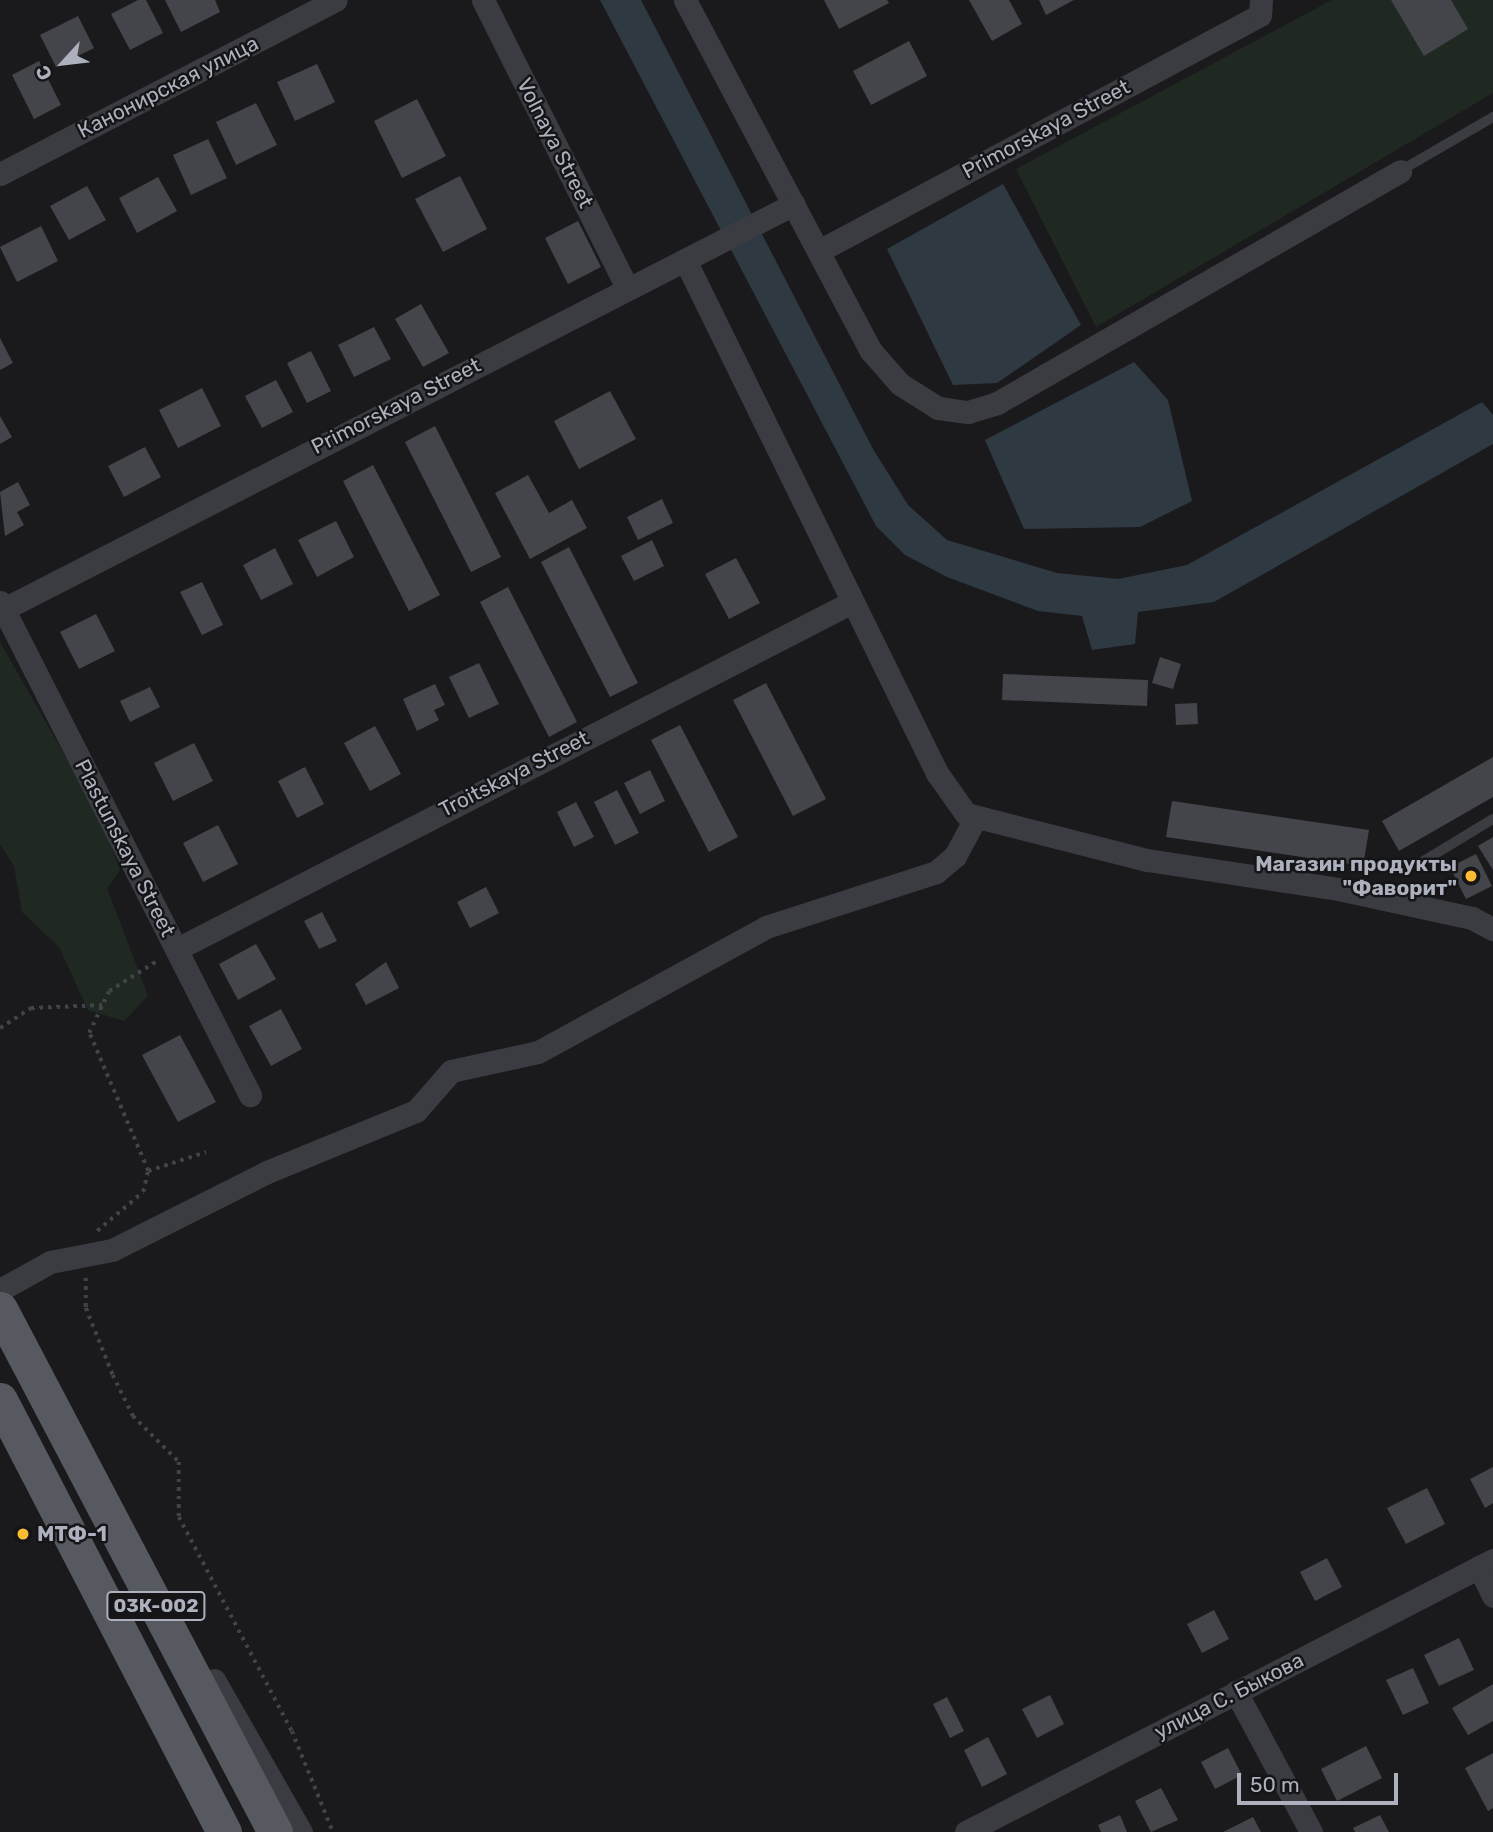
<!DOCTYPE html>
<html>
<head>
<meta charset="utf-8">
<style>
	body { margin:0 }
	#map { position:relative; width:1493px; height:1832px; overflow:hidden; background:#1a1a1d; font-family:Rubik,sans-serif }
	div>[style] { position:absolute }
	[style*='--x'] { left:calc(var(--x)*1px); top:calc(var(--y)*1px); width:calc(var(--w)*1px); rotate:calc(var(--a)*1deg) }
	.green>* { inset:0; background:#202921 }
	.water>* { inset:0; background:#2f3942 }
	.building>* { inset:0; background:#44454a }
	.path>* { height:3.5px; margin-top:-1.75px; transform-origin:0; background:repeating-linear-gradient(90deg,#414349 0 3.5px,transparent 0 8.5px) }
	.lane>* { height:10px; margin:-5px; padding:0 5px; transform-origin:5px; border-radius:5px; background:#3b3c42 }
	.street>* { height:23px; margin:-11.5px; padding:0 11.5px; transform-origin:11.5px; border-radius:11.5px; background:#3b3c42 }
	.primary>* { height:35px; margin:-17.5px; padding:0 17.5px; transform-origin:17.5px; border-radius:17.5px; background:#575961 }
	.dots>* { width:19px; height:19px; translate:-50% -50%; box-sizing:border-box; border:4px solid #151518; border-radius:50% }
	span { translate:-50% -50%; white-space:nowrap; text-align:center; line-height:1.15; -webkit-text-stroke:5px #151518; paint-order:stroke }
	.shield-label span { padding:2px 5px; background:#151518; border:2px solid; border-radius:5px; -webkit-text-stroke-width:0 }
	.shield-label { font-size:19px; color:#acb1bd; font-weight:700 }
	.street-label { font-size:21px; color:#acb1bd }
	.poi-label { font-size:21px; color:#acb1bd; font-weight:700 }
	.right { translate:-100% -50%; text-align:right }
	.left { translate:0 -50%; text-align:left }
	.north { position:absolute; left:28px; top:28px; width:70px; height:70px; -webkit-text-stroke:5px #151518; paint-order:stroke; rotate:243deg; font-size:19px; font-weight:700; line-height:28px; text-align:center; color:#acb1bd }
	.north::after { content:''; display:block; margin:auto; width:24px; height:32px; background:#acb1bd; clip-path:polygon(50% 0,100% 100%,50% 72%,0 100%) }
	.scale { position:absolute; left:1237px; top:1773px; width:161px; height:32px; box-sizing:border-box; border:4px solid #acb1bd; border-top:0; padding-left:9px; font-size:21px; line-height:24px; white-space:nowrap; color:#acb1bd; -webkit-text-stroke:5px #151518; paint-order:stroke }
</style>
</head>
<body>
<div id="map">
	<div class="green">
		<div style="clip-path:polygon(1332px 0,1493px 0,1493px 93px,1096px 327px,1016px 169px)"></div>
		<div style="clip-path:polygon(0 642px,101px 819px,120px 870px,107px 888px,148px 996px,124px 1021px,88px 1010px,59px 947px,22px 912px,14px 866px,0 844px)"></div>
	</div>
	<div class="water">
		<div style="clip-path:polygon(600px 0,641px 0,873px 449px,908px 505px,947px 540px,1057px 573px,1118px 579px,1187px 565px,1482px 402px,1493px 415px,1493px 444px,1214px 602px,1138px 612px,1135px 644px,1092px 650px,1082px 616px,1038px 611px,947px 577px,905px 555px,876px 526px)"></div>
		<div style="clip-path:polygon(1003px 184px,1081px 325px,997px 383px,953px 385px,887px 249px)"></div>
		<div style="clip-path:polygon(1134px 362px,1168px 400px,1192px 501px,1140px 527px,1024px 529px,985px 440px)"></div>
	</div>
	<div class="building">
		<div style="clip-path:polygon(138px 0,146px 0,163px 33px,130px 50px,111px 14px)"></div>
		<div style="clip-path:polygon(165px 0,215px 0,220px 12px,181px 32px)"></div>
		<div style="clip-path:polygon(824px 0,887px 0,889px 3px,839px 29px)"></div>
		<div style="clip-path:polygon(969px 0,1009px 0,1022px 24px,992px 41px)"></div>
		<div style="clip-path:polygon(1039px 0,1074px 0,1046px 15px)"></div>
		<div style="clip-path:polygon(1391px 0,1451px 0,1468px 29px,1424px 56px)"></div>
		<div style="clip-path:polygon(78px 16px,94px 48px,56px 67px,40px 35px)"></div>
		<div style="clip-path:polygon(909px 41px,927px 76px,871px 105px,853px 71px)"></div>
		<div style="clip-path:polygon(39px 61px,61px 105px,34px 119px,12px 75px)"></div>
		<div style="clip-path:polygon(317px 64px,335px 102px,295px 121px,277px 82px)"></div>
		<div style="clip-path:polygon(417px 99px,446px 156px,402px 178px,374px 121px)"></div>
		<div style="clip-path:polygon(256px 103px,277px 145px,236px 165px,216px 122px)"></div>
		<div style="clip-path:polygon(208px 139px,227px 178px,191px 195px,173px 155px)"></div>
		<div style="clip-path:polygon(460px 176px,487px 229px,443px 252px,415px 199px)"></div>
		<div style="clip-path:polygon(158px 177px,177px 211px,137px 233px,119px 198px)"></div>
		<div style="clip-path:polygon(87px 186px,106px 220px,69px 240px,50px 206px)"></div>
		<div style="clip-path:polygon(578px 221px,601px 267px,568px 284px,545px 238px)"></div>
		<div style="clip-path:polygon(41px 226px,58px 261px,17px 282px,0 247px)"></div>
		<div style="clip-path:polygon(421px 304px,449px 353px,423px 367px,395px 319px)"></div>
		<div style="clip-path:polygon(374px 327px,391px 359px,354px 377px,338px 345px)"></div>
		<div style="clip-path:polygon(0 338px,13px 363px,0 370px)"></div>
		<div style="clip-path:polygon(311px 351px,331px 391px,307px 403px,287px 363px)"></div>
		<div style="clip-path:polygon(276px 380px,293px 412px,262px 428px,245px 396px)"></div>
		<div style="clip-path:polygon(202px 388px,221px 426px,178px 448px,159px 410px)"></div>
		<div style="clip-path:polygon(610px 391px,636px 439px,579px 469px,554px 421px)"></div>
		<div style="clip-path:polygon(0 416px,12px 437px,0 444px)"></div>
		<div style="clip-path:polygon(435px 426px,501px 557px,471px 572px,405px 442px)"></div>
		<div style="clip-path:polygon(145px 447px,161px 477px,124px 497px,108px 466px)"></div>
		<div style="clip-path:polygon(373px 465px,440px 595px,409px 611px,343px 481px)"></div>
		<div style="clip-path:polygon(528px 475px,549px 513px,572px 500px,587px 528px,530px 559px,495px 493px)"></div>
		<div style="clip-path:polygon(18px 482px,30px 505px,17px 512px,24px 525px,5px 536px,0 492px)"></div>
		<div style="clip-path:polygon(662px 499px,673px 523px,638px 540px,627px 517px)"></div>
		<div style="clip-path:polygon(336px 521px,354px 557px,317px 577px,298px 540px)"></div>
		<div style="clip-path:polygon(652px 540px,664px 566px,634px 581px,621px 556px)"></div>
		<div style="clip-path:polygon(569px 547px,638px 683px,610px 697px,541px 562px)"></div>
		<div style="clip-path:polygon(275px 548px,293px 584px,261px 600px,243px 565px)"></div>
		<div style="clip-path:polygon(736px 558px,760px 603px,729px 619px,705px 574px)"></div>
		<div style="clip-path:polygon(202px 582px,223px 625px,202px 635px,180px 592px)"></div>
		<div style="clip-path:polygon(508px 587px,577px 722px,549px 737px,480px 602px)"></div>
		<div style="clip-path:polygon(96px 614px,115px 651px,79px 669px,60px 632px)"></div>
		<div style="clip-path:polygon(1160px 657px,1181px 664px,1173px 689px,1152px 683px)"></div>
		<div style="clip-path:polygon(479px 663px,499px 704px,469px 718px,449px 677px)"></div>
		<div style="clip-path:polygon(1003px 674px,1148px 680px,1147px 706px,1002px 700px)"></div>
		<div style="clip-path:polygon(766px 683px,826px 799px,793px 816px,733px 700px)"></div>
		<div style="clip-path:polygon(435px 684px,445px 705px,434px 710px,439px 720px,417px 731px,403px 699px)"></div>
		<div style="clip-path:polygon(150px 687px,160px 707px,130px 722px,120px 701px)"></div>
		<div style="clip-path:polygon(1197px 703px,1198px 724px,1176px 725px,1175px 704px)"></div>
		<div style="clip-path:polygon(680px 725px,738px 837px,709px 852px,651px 740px)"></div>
		<div style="clip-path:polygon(375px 726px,401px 774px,370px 791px,344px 743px)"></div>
		<div style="clip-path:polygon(194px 743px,213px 781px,173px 801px,154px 763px)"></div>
		<div style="clip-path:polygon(1493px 757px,1493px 797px,1399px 851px,1382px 821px)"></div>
		<div style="clip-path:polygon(305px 767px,324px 804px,297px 818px,278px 781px)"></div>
		<div style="clip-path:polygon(650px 770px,665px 801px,640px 814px,624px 783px)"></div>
		<div style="clip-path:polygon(617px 790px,639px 833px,615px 845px,594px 802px)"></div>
		<div style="clip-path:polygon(1172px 801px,1369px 830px,1363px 866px,1166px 837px)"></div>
		<div style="clip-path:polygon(576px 802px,594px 837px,574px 847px,557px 812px)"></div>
		<div style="clip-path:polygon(218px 825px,238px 864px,203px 882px,183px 843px)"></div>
		<div style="clip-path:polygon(1493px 837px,1493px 870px,1478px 846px)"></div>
		<div style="clip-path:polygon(1476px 854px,1492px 886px,1466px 899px,1450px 867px)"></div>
		<div style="clip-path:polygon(486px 887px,499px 913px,470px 928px,457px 902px)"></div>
		<div style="clip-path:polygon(322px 912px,337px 941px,319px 949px,304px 921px)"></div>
		<div style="clip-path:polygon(256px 944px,276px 979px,238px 1000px,219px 964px)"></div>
		<div style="clip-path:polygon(386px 962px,399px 988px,366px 1005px,355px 984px)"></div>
		<div style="clip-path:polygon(281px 1009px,302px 1049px,271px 1066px,249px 1026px)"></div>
		<div style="clip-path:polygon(180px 1035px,216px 1102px,178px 1122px,142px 1055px)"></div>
		<div style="clip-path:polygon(1493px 1467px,1493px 1503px,1485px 1508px,1470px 1479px)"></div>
		<div style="clip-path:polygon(1427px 1488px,1445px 1524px,1406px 1544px,1387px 1508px)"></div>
		<div style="clip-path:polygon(1327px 1558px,1342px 1587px,1315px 1601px,1300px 1572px)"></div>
		<div style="clip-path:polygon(1214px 1610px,1229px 1639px,1202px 1653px,1187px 1624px)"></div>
		<div style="clip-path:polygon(1459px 1638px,1474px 1670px,1439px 1686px,1424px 1655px)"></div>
		<div style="clip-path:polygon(1413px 1668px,1429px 1703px,1403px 1715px,1386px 1680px)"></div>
		<div style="clip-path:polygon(1493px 1684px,1493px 1721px,1468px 1735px,1452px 1708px)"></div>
		<div style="clip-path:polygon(1050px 1695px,1064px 1724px,1037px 1738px,1022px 1709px)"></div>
		<div style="clip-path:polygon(947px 1697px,964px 1731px,950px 1738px,933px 1704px)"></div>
		<div style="clip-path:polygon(988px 1737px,1007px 1774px,982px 1787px,964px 1750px)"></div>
		<div style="clip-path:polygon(1366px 1746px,1382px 1778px,1337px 1801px,1321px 1769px)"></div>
		<div style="clip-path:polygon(1228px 1748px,1242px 1775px,1215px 1789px,1201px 1762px)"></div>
		<div style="clip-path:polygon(1493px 1753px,1493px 1808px,1488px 1811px,1465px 1768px)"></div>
		<div style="clip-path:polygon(1161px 1788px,1178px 1820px,1151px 1832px,1135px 1801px)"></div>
		<div style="clip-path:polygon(1120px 1815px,1127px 1832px,1101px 1832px,1098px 1825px)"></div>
		<div style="clip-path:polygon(1380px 1815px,1389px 1832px,1355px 1832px,1353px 1828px)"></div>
		<div style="clip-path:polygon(1253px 1817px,1261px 1832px,1223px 1832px)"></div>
	</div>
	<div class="path">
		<div style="--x:0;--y:1028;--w:37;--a:-33"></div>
		<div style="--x:31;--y:1008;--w:73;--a:-2.4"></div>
		<div style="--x:148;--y:1171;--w:61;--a:-18.1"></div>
		<div style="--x:97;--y:1231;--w:60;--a:-40.3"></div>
		<div style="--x:143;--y:1192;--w:22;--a:-77"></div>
		<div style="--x:148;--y:1171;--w:150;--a:-113.1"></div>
		<div style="--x:89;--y:1033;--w:47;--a:-64.5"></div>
		<div style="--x:109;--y:991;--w:57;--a:-32"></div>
		<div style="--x:86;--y:1278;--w:30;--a:90"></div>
		<div style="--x:86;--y:1308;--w:72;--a:68.1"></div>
		<div style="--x:113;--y:1375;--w:46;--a:64"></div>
		<div style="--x:133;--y:1416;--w:65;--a:45"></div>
		<div style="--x:179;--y:1462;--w:55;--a:90"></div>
		<div style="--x:179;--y:1517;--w:242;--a:62.2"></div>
		<div style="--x:292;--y:1731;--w:109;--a:67.9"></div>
	</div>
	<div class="lane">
		<div style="--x:1400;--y:171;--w:108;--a:-30.1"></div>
		<div style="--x:1417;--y:865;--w:89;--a:-31.2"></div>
	</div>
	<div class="street">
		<div style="--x:483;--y:0;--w:321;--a:63.4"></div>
		<div style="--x:685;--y:0;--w:397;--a:62.1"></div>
		<div style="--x:871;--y:351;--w:44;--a:48.7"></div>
		<div style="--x:900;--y:384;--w:45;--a:32.3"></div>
		<div style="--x:938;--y:408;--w:30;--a:8"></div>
		<div style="--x:968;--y:412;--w:30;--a:-17"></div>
		<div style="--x:997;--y:403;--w:465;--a:-29.9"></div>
		<div style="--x:0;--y:174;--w:378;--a:-27.4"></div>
		<div style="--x:819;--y:251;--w:500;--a:-28.15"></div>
		<div style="--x:1260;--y:15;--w:15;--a:-86"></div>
		<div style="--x:685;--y:260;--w:572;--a:63.84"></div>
		<div style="--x:937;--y:773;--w:50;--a:54.7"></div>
		<div style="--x:966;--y:814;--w:187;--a:14.3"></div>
		<div style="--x:1147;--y:860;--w:193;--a:8.6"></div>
		<div style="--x:1338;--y:889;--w:137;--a:12.2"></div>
		<div style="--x:1472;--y:918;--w:24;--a:28"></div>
		<div style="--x:0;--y:602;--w:553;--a:63.11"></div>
		<div style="--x:0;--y:611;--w:892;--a:-27.14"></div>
		<div style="--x:177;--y:949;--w:759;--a:-27.21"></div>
		<div style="--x:0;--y:1290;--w:57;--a:-29.2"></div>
		<div style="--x:50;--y:1262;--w:63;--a:-11"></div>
		<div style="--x:112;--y:1250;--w:174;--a:-26.7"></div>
		<div style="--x:267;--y:1172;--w:161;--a:-22.3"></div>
		<div style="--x:416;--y:1111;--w:53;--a:-48.8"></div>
		<div style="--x:451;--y:1071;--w:89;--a:-12.3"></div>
		<div style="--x:538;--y:1052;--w:260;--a:-28.7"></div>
		<div style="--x:766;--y:927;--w:179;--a:-17.9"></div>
		<div style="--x:936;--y:872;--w:25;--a:-40"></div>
		<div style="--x:955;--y:856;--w:44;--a:-61.7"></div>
		<div style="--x:1479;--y:1567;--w:32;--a:64"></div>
		<div style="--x:214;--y:1680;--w:175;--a:60.2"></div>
		<div style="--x:1236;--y:1692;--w:159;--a:61.8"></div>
		<div style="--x:966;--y:1832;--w:593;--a:-27.3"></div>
	</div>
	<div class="primary">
		<div style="--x:0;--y:1309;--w:591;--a:62.26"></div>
		<div style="--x:0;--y:1400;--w:487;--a:62.6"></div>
	</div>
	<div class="dots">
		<div style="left:1471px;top:876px;background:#fbbc34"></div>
		<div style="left:23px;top:1534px;background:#fbbc34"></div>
	</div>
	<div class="shield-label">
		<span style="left:156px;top:1606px">03К-002</span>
	</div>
	<div class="street-label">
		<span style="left:168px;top:87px;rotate:-27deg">Канонирская улица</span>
		<span style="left:1046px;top:129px;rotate:-28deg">Primorskaya Street</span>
		<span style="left:555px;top:143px;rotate:63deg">Volnaya Street</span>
		<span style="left:396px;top:406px;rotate:-27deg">Primorskaya Street</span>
		<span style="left:514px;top:774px;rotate:-27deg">Troitskaya Street</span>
		<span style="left:125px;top:848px;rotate:63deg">Plastunskaya Street</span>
		<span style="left:1229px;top:1696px;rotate:-27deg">улица С. Быкова</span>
	</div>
	<div class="poi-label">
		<span class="right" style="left:1457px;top:876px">Магазин продукты<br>"Фаворит"</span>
		<span class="left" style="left:37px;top:1534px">МТФ-1</span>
	</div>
	<div class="north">С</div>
	<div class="scale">50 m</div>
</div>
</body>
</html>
